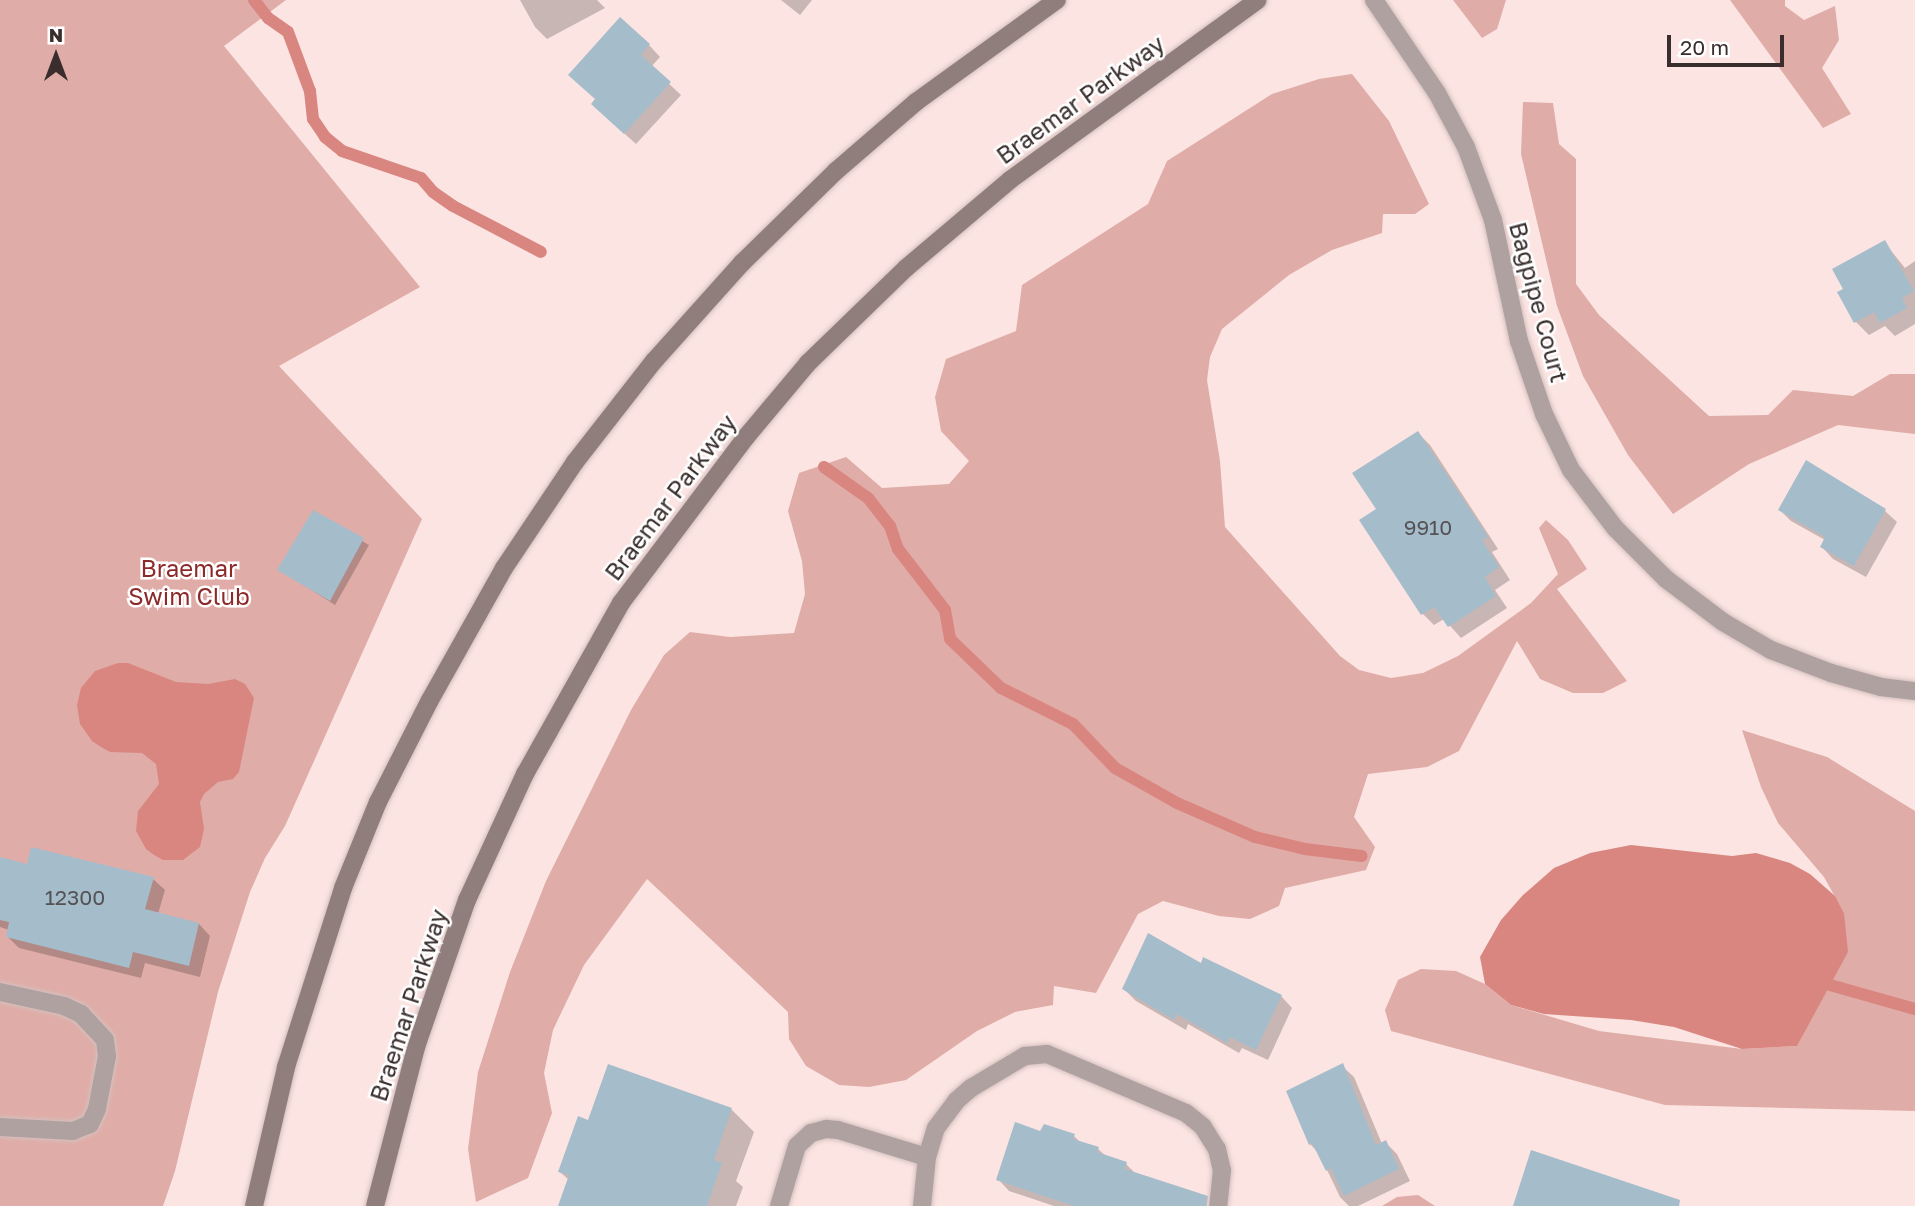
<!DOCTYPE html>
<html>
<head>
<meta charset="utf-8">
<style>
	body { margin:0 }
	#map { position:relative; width:1915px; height:1206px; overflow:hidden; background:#fbe4e2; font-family:"Golos Text",sans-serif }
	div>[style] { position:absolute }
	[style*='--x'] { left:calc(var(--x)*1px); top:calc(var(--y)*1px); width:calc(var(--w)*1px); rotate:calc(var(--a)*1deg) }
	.green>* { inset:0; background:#e0aca7 }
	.water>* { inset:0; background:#d98680 }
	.shadow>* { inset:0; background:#0003 }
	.stream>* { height:12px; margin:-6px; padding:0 6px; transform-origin:6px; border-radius:6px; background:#d98680 }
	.building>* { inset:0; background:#a5bccb }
	.roads { filter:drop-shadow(0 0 2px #d4c0be) drop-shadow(0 0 2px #d4c0be) }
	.lane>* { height:18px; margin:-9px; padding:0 9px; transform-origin:9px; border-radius:9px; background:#aea1a0 }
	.street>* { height:18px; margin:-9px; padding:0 9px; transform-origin:9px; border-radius:9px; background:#aea1a0 }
	.secondary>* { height:18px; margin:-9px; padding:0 9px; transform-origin:9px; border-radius:9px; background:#907e7d }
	span { translate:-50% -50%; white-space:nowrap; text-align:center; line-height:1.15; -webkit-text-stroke:5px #fff; paint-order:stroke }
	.number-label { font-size:21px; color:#545254 }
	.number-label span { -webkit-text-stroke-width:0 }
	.street-label { font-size:24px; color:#392e2d }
	.park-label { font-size:24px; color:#8c2a2a }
	.north { position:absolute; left:21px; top:21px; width:70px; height:70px; -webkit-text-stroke:5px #fff; paint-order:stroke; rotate:0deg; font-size:19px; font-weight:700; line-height:28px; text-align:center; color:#392e2d }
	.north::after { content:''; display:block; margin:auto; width:24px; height:32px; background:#392e2d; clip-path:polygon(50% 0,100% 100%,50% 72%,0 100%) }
	.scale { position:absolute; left:1667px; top:35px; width:117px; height:32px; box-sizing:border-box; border:4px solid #392e2d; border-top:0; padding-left:9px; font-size:21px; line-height:24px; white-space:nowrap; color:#392e2d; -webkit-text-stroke:5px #fff; paint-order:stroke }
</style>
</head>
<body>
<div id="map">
	<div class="green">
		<div style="clip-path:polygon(0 0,286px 0,224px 46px,420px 287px,279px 366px,422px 519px,285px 826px,265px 858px,250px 892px,218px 992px,175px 1171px,163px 1206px,0 1206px)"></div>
		<div style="clip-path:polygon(1453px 0,1506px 0,1497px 29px,1482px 38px)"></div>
		<div style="clip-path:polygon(1730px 0,1785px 0,1785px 6px,1804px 20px,1835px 6px,1839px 40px,1822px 68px,1851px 114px,1823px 128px)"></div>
		<div style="clip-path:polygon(1352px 74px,1389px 121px,1429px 204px,1415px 214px,1383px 214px,1382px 233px,1332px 250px,1289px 275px,1222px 329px,1210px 357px,1207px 380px,1220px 461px,1225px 527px,1340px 656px,1359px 670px,1391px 678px,1423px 673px,1458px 656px,1531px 603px,1558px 574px,1539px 528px,1546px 520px,1568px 540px,1587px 569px,1557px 589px,1627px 681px,1603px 693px,1573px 693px,1540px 679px,1517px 641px,1459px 751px,1427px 767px,1368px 774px,1354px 817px,1375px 847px,1366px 870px,1285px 888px,1279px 906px,1250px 919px,1219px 916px,1163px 901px,1138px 914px,1096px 993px,1054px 986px,1053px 1005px,1015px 1012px,977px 1031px,906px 1080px,869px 1087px,839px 1085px,806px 1066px,789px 1039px,788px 1012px,647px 879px,584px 965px,553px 1030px,544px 1073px,552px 1113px,528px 1178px,476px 1202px,468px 1149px,478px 1072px,510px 972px,546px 881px,631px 710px,664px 655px,690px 632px,730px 637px,794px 633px,805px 594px,802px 561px,788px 511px,799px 473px,846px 457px,882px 488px,949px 484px,969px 461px,941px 431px,935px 397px,946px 359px,1016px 331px,1022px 285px,1148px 204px,1167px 161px,1272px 94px,1319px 79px)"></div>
		<div style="clip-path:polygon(1523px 102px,1553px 103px,1559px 144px,1576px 159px,1576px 284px,1599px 315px,1709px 416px,1768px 415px,1793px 390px,1853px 396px,1890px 374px,1915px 374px,1915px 434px,1838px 425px,1749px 464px,1673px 514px,1628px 455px,1583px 376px,1557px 306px,1521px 154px)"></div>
		<div style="clip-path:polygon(1742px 730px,1827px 757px,1915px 811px,1915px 1111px,1665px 1105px,1391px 1031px,1385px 1010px,1398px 980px,1421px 969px,1456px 971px,1485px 984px,1511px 1005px,1599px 1031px,1742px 1049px,1797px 1046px,1814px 1012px,1844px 913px,1824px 877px,1778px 823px,1761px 787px)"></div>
		<div style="clip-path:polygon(1418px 1195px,1435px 1206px,1382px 1206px,1397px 1197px)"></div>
	</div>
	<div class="water">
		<div style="clip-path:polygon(118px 663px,128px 663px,176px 682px,208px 684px,235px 679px,245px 684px,254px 698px,239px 772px,233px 779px,218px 782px,204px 794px,200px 802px,204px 829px,200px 847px,183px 860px,163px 860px,154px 855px,146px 849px,136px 831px,138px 811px,159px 784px,156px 764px,142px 753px,110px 752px,101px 747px,92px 741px,80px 724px,77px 705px,81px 688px,95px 671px)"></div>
		<div style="clip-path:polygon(1631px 845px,1732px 856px,1756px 853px,1790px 863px,1810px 874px,1835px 896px,1844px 913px,1848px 952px,1797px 1046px,1742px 1049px,1674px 1027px,1631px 1020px,1544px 1014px,1511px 1005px,1485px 984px,1480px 957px,1501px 920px,1523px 895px,1554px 868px,1590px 853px)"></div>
	</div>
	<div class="shadow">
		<div style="clip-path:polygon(520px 0,597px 0,605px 8px,547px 39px,535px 27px)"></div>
		<div style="clip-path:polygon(781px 0,812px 0,800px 15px)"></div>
		<div style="clip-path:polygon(649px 45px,660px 57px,651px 67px,681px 95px,636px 144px,605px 116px,597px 100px)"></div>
		<div style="clip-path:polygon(1884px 242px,1905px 268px,1915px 261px,1915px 324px,1895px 336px,1885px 326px,1869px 335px,1856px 322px,1846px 289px)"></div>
		<div style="clip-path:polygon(1418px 433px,1430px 445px,1498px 549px,1492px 552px,1510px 580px,1495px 590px,1507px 608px,1461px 638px,1444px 619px,1434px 625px,1422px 613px,1378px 510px)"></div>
		<div style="clip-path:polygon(1806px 462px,1885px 511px,1897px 522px,1866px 577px,1833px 559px,1822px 547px,1825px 540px,1791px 521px,1780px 510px)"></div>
		<div style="clip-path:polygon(313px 513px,369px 545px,335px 605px,280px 570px)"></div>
		<div style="clip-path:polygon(28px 867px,153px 879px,165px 890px,158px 914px,199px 924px,210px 936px,200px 977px,145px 963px,141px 978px,19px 948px,8px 937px,9px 930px,0 927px,0 874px)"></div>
		<div style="clip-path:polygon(1201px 966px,1281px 996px,1292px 1008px,1268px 1060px,1242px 1048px,1239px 1053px,1188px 1024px,1186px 1030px,1136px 1001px,1124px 989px)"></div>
		<div style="clip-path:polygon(1342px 1066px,1354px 1077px,1382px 1144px,1385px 1142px,1397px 1154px,1410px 1181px,1358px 1206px,1349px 1206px,1340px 1197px,1319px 1153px,1310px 1144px)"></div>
		<div style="clip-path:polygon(731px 1109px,754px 1132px,736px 1181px,743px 1187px,736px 1206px,560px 1206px,569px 1180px,560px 1172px,589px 1122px)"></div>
		<div style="clip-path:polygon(1041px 1134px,1074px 1136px,1081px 1143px,1098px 1149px,1107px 1157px,1126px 1164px,1137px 1175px,1191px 1206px,1054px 1206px,1009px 1191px,998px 1179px)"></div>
	</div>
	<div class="stream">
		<div style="--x:254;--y:0;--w:23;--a:52"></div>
		<div style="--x:268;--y:18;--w:24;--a:35"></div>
		<div style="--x:288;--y:32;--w:63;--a:69.6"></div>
		<div style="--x:310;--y:91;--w:28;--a:84"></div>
		<div style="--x:313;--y:119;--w:22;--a:56"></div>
		<div style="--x:325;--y:137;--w:22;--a:39"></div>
		<div style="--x:342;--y:151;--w:83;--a:18.9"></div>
		<div style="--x:421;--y:178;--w:18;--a:49"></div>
		<div style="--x:433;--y:192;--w:24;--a:35"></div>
		<div style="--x:453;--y:206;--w:99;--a:27.6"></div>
		<div style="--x:824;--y:467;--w:54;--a:35.2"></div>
		<div style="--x:868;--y:498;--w:36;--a:52"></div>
		<div style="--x:890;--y:526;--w:24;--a:71"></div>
		<div style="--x:898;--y:549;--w:77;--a:52.4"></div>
		<div style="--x:945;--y:610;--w:29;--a:80"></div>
		<div style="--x:950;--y:639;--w:71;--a:43.9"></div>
		<div style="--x:1001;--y:688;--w:80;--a:26.6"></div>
		<div style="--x:1073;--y:724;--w:61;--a:46.3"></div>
		<div style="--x:1115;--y:768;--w:71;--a:29.4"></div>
		<div style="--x:1177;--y:803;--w:85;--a:23.6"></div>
		<div style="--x:1255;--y:837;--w:51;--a:13.5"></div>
		<div style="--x:1305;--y:849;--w:57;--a:7"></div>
		<div style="--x:1830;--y:985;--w:88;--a:15.8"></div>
	</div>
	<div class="building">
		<div style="clip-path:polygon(620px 17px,650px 44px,641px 55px,671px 82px,624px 134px,591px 104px,595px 99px,568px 75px)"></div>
		<div style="clip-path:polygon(1885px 240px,1914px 291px,1902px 298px,1907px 308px,1880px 323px,1874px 312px,1854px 323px,1837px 292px,1843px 289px,1832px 269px)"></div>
		<div style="clip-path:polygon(1418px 431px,1488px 537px,1482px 540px,1499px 567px,1485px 577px,1496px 596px,1448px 627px,1434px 607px,1421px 615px,1359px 520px,1376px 509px,1352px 473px)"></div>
		<div style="clip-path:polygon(1806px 460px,1886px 509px,1854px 566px,1820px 547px,1825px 537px,1778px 510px)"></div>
		<div style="clip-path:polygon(313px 510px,364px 538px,330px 601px,277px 570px)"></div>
		<div style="clip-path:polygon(31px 847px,154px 877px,145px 909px,199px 923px,189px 966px,133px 952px,129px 968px,6px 937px,9px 922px,0 920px,0 857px,27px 864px)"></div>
		<div style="clip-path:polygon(1148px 933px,1201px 963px,1203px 957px,1282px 995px,1256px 1050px,1230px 1037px,1227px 1043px,1177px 1014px,1174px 1020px,1122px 989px)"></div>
		<div style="clip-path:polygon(1343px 1063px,1376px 1145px,1386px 1140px,1399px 1169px,1344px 1196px,1331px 1168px,1326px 1171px,1312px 1143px,1309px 1145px,1286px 1091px)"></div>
		<div style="clip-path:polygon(608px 1064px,732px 1108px,714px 1160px,722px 1163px,707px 1206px,558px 1206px,569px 1175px,558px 1172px,578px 1116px,588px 1120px)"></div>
		<div style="clip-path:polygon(1015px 1122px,1040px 1131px,1044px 1124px,1075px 1134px,1073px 1139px,1099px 1147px,1097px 1152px,1127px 1162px,1125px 1169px,1208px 1196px,1207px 1206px,1074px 1206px,996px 1180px)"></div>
		<div style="clip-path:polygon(1531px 1150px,1680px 1200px,1679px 1206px,1513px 1206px)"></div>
	</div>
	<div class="roads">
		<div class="lane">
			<div style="--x:0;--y:992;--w:66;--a:12.3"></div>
			<div style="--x:64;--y:1006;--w:19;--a:25"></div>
			<div style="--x:81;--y:1014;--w:35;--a:47"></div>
			<div style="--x:105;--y:1040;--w:16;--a:83"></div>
			<div style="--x:107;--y:1056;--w:54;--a:100.7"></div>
			<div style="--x:97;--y:1109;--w:17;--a:115"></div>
			<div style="--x:90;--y:1124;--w:18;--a:158"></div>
			<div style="--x:73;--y:1131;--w:73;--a:-176.9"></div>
			<div style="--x:779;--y:1206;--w:63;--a:-73.3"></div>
			<div style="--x:797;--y:1146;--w:19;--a:-43"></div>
			<div style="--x:811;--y:1133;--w:16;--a:-15"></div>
			<div style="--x:826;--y:1129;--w:12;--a:5"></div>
			<div style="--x:838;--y:1130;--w:93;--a:16.9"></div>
		</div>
		<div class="street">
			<div style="--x:1374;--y:0;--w:112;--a:55.9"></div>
			<div style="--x:1437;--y:93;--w:61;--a:61.8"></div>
			<div style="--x:1466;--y:147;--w:78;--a:69.7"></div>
			<div style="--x:1493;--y:220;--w:124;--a:77.9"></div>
			<div style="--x:1519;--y:341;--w:77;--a:71.1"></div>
			<div style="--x:1544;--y:414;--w:62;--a:64.3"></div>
			<div style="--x:1571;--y:470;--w:73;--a:52.8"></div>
			<div style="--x:1615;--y:528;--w:72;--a:45"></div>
			<div style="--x:1666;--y:579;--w:71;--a:37"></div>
			<div style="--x:1723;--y:622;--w:56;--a:30.3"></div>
			<div style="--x:1771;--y:650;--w:64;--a:21"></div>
			<div style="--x:1831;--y:673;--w:52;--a:15.6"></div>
			<div style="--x:1881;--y:687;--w:34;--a:7"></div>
			<div style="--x:922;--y:1206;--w:49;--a:-84.2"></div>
			<div style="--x:927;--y:1157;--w:30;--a:-73"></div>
			<div style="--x:936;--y:1128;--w:34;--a:-53"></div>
			<div style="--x:956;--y:1101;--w:20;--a:-41"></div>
			<div style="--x:971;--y:1088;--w:63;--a:-30.7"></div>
			<div style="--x:1025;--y:1056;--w:22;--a:-5"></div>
			<div style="--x:1047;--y:1054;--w:151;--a:23"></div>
			<div style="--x:1186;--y:1113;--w:22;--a:39"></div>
			<div style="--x:1203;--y:1127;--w:26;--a:58"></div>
			<div style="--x:1217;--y:1149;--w:22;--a:77"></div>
			<div style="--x:1222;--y:1170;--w:36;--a:96"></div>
		</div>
		<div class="secondary">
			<div style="--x:254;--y:1206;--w:143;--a:-77"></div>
			<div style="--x:286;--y:1067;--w:188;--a:-72.3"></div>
			<div style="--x:343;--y:888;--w:93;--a:-67.9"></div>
			<div style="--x:378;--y:802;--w:114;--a:-63"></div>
			<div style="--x:430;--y:700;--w:151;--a:-60.7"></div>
			<div style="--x:504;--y:568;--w:128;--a:-56.2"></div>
			<div style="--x:575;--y:462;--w:128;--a:-52"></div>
			<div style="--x:654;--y:361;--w:132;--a:-48.1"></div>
			<div style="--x:742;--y:263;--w:132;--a:-44.4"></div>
			<div style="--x:836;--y:171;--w:106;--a:-40.8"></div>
			<div style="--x:916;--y:102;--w:174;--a:-35.9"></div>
			<div style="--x:375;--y:1206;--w:164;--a:-75.5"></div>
			<div style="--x:416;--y:1047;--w:156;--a:-70.9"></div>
			<div style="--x:467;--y:900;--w:139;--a:-65.3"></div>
			<div style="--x:525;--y:774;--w:196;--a:-60.7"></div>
			<div style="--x:621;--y:603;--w:208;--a:-53"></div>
			<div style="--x:746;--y:437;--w:97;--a:-50"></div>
			<div style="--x:808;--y:363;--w:136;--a:-44.1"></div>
			<div style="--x:906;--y:268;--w:136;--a:-40.2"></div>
			<div style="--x:1010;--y:180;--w:306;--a:-36"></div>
		</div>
	</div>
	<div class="number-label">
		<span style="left:1428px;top:527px">9910</span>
		<span style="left:75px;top:897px">12300</span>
	</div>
	<div class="street-label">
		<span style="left:1080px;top:99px;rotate:-36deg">Braemar Parkway</span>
		<span style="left:1539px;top:302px;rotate:75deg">Bagpipe Court</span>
		<span style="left:670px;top:497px;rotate:-53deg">Braemar Parkway</span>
		<span style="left:408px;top:1005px;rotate:-72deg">Braemar Parkway</span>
	</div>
	<div class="park-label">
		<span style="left:189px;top:582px">Braemar<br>Swim Club</span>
	</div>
	<div class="north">N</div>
	<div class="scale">20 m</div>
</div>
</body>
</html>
